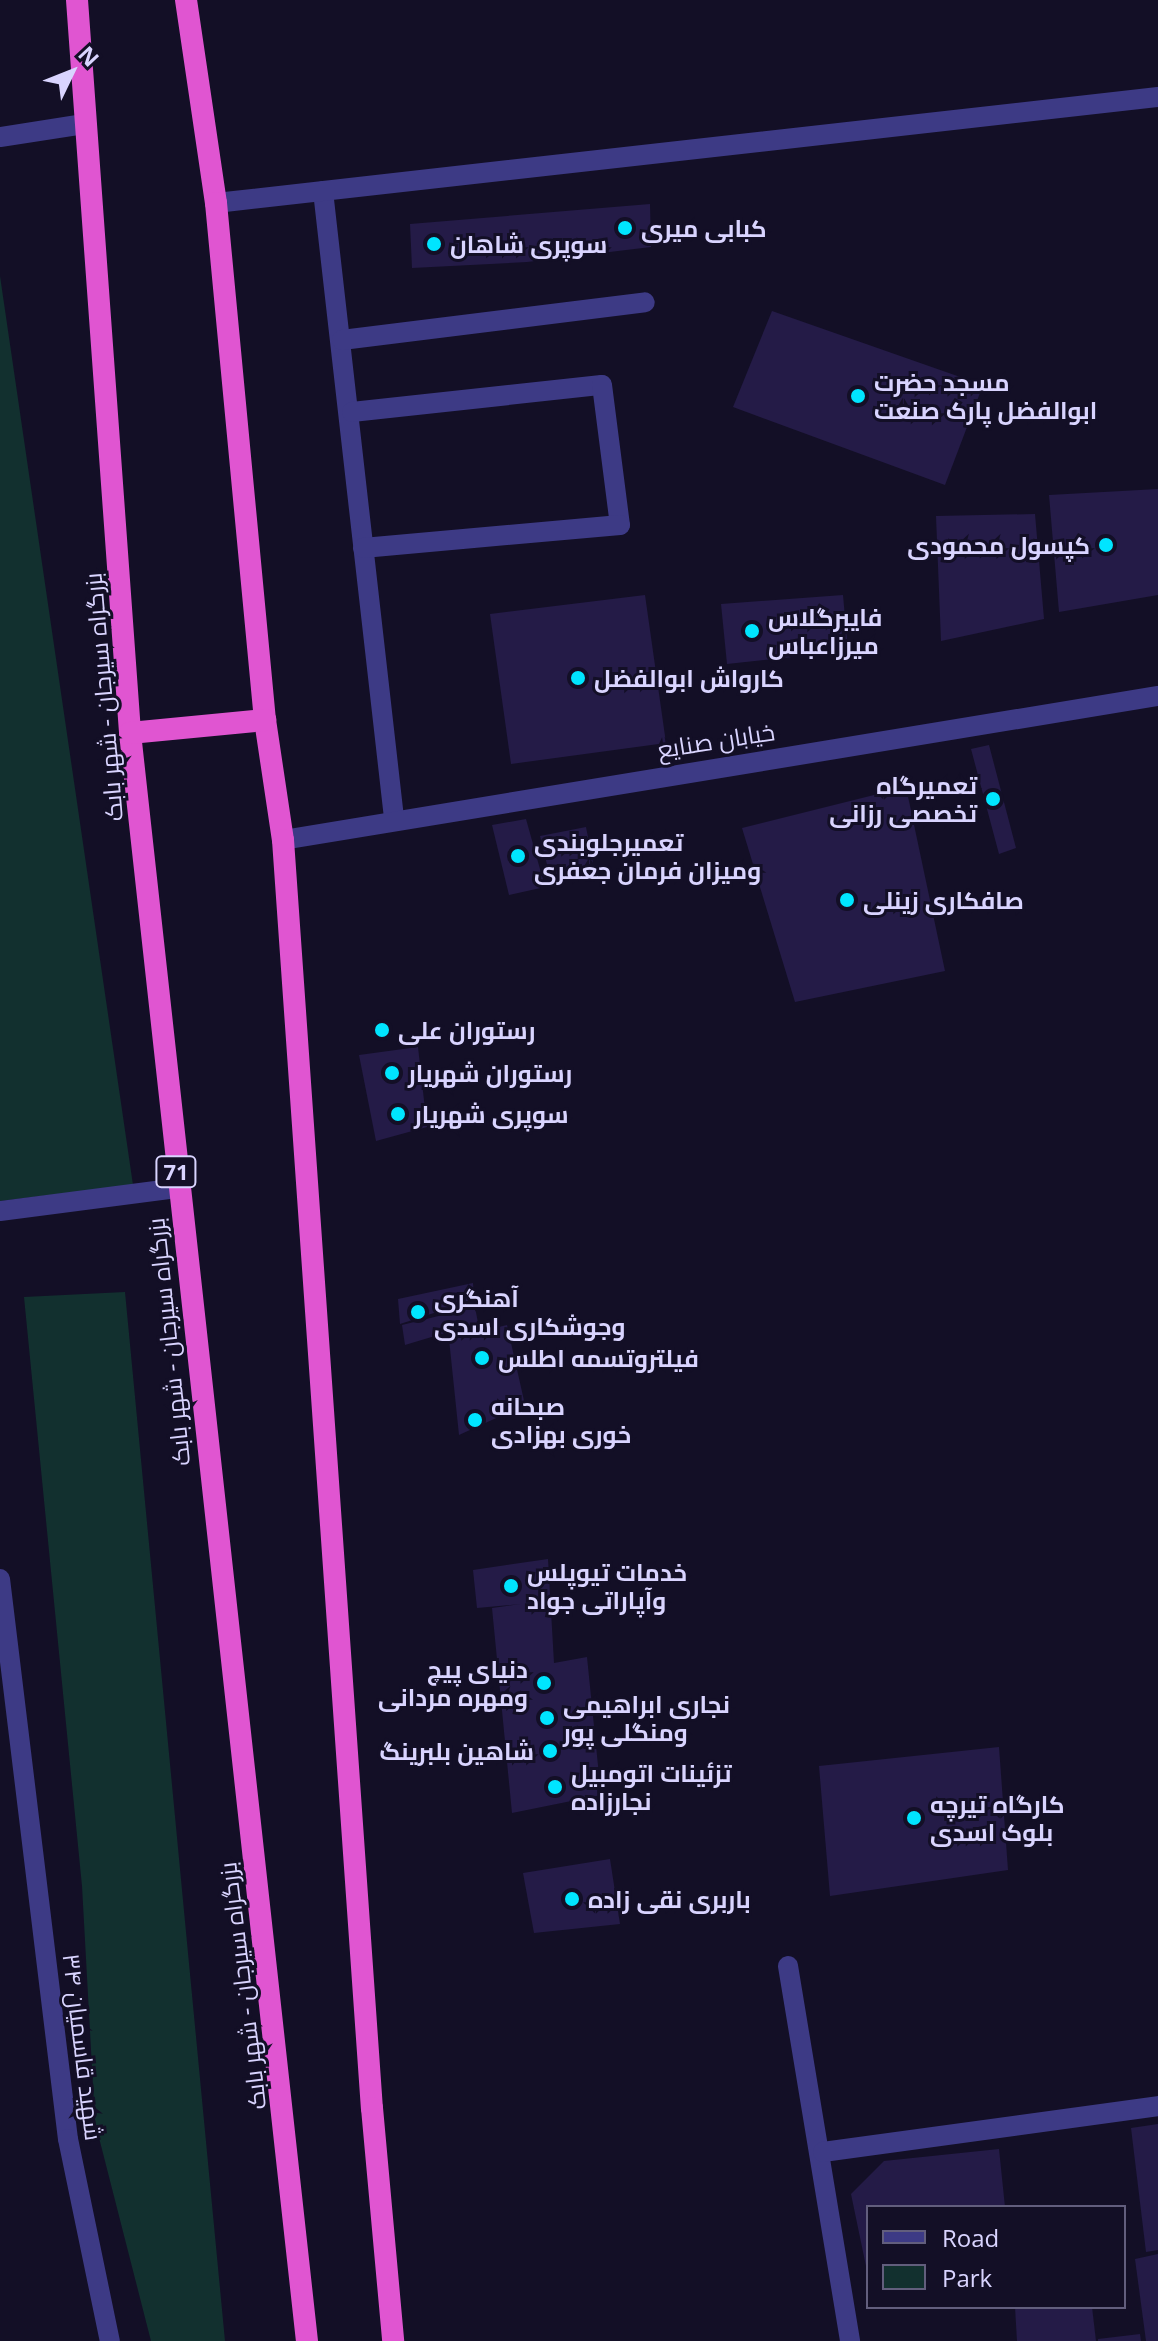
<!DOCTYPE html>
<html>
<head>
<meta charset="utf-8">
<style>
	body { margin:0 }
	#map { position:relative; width:1158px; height:2341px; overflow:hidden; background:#130f26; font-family:"Open Sans",Cairo,sans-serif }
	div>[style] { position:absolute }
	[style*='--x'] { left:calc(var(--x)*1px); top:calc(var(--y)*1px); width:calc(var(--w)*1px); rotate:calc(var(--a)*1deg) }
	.green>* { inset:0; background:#12302f }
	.building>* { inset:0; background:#241b47 }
	.minor>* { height:20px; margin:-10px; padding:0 10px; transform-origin:10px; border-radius:10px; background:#3d3a85 }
	.trunk>* { height:22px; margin:-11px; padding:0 11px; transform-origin:11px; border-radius:11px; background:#e055d1 }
	.dots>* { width:22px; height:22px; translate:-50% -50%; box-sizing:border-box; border:4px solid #130f26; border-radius:50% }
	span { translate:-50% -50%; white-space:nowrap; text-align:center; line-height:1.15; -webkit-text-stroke:6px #130f26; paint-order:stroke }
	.shield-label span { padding:2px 6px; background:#130f26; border:2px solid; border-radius:6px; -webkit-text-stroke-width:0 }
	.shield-label { font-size:22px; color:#d9d4ff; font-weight:700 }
	.poi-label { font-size:24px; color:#d9d4ff; font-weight:700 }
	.left { translate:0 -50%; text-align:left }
	.right { translate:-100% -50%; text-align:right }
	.street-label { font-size:24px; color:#d9d4ff }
	.legend { position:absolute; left:866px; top:2205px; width:260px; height:104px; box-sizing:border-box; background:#130f26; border:2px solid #625e7d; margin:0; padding:10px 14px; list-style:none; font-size:24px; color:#d9d4ff }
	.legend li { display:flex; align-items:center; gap:16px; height:40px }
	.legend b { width:40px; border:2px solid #625e7d }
	.north { position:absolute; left:32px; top:32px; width:80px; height:80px; -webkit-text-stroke:6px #130f26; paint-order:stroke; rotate:47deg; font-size:22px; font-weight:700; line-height:32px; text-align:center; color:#d9d4ff }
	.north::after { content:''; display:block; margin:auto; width:28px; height:36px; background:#d9d4ff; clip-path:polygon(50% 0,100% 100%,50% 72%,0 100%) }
</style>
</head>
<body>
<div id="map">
	<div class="green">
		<div style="clip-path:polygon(0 276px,133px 1185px,0 1201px)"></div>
		<div style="clip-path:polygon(125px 1292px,225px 2341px,151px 2341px,95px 2122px,82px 1886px,24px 1297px)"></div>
	</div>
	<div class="building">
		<div style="clip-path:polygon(650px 204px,651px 247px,527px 262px,412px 268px,410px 224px)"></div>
		<div style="clip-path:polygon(772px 311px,983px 385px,945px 485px,733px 407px)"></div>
		<div style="clip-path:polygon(1158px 489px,1158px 595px,1059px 612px,1049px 495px)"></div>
		<div style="clip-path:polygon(1035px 514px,1044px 619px,941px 641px,936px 516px)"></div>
		<div style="clip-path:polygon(645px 595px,666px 743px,511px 764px,490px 614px)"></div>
		<div style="clip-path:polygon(843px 595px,848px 651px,727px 664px,721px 604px)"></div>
		<div style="clip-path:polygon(989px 745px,1016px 848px,999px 854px,971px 749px)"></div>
		<div style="clip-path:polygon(906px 787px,945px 971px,795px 1002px,742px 828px)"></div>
		<div style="clip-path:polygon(526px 819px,545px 887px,509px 895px,492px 825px)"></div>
		<div style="clip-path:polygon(586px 827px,594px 868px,551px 881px,540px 836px)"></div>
		<div style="clip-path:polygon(418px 1047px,427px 1127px,376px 1141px,359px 1055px)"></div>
		<div style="clip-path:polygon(473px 1283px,474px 1300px,400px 1324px,398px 1299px)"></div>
		<div style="clip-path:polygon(475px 1307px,478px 1323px,405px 1345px,402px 1325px)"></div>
		<div style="clip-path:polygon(507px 1325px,525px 1405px,459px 1435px,449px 1339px)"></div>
		<div style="clip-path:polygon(548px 1559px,554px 1663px,587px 1657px,601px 1795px,512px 1813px,492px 1608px,521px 1604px,477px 1608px,473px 1570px)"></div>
		<div style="clip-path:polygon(999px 1747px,1008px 1870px,830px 1896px,819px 1766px)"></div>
		<div style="clip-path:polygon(610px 1859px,620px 1924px,534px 1933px,523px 1873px)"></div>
		<div style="clip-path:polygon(1158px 2124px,1158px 2250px,1146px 2252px,1131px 2128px)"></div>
		<div style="clip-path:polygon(999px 2149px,1005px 2207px,868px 2207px,867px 2271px,851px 2194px,884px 2161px)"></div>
		<div style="clip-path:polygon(1158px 2254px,1158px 2341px,1146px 2341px,1135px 2259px)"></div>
		<div style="clip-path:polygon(1015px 2307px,1092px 2307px,1096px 2341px,1017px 2341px)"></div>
		<div style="clip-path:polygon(1140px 2334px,1141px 2341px,1098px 2341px,1098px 2339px)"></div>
	</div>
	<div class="minor">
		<div style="--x:0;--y:137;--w:85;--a:-8.8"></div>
		<div style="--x:323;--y:191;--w:631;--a:83.54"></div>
		<div style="--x:216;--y:203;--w:948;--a:-6.42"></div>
		<div style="--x:342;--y:340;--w:305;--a:-7.1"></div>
		<div style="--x:352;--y:412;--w:251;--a:-6.2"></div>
		<div style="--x:602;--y:385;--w:141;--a:82.7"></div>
		<div style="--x:620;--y:525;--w:258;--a:174.9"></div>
		<div style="--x:283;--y:840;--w:887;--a:-9.35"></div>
		<div style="--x:0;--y:1211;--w:178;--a:-7.4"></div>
		<div style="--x:0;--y:1579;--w:564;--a:83.08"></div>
		<div style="--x:68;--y:2139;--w:206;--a:78.3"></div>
		<div style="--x:788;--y:1966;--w:380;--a:80.6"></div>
		<div style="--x:823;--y:2152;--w:338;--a:-7.8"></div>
	</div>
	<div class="trunk">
		<div style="--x:77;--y:0;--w:735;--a:85.86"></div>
		<div style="--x:130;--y:733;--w:1618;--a:83.72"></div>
		<div style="--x:186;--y:0;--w:205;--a:81.6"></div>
		<div style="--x:216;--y:203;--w:519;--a:84.59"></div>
		<div style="--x:265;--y:720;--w:121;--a:81.5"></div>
		<div style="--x:283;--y:840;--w:1271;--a:85.99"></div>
		<div style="--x:372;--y:2108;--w:234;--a:84.8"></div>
		<div style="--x:130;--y:733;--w:136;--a:-5.5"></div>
	</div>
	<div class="dots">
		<div style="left:625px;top:228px;background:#00e5ff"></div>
		<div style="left:434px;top:244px;background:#00e5ff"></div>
		<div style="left:858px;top:396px;background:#00e5ff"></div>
		<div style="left:1106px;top:545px;background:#00e5ff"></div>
		<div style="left:752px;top:631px;background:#00e5ff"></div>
		<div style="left:578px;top:678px;background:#00e5ff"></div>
		<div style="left:993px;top:799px;background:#00e5ff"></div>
		<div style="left:518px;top:856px;background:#00e5ff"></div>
		<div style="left:847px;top:900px;background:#00e5ff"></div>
		<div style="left:382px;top:1030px;background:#00e5ff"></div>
		<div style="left:392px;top:1073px;background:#00e5ff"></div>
		<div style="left:398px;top:1114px;background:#00e5ff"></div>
		<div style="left:418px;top:1312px;background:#00e5ff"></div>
		<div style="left:482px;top:1358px;background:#00e5ff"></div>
		<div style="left:475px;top:1420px;background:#00e5ff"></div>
		<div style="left:511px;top:1586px;background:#00e5ff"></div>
		<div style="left:544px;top:1683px;background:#00e5ff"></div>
		<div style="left:547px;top:1718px;background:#00e5ff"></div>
		<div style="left:550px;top:1751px;background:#00e5ff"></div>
		<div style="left:555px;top:1787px;background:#00e5ff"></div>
		<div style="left:914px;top:1818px;background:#00e5ff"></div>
		<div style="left:572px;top:1899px;background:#00e5ff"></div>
	</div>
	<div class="shield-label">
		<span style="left:176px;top:1172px">71</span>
	</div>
	<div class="poi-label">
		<span class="left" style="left:641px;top:228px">کبابی میری</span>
		<span class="left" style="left:450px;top:244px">سوپری شاهان</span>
		<span class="left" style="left:874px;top:396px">مسجد حضرت<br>ابوالفضل پارک صنعت</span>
		<span class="right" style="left:1090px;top:545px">کپسول محمودی</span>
		<span class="left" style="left:768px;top:631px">فایبرگلاس<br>میرزاعباس</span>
		<span class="left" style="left:594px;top:678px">کارواش ابوالفضل</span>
		<span class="right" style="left:977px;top:799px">تعمیرگاه<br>تخصصی رزانی</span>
		<span class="left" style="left:534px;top:856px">تعمیرجلوبندی<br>ومیزان فرمان جعفری</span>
		<span class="left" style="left:863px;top:900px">صافکاری زینلی</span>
		<span class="left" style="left:398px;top:1030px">رستوران علی</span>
		<span class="left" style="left:408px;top:1073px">رستوران شهریار</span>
		<span class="left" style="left:414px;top:1114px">سوپری شهریار</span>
		<span class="left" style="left:434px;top:1312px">آهنگری<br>وجوشکاری اسدی</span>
		<span class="left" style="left:498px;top:1358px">فیلتروتسمه اطلس</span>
		<span class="left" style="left:491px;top:1420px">صبحانه<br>خوری بهزادی</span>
		<span class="left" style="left:527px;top:1586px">خدمات تیوپلس<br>وآپاراتی جواد</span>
		<span class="right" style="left:528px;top:1683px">دنیای پیچ<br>ومهره مردانی</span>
		<span class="left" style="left:563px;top:1718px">نجاری ابراهیمی<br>ومنگلی پور</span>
		<span class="right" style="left:534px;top:1751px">شاهین بلبرینگ</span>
		<span class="left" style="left:571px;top:1787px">تزئینات اتومبیل<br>نجارزاده</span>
		<span class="left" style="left:930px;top:1818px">کارگاه تیرچه<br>بلوک اسدی</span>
		<span class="left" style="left:588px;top:1899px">باربری نقی زاده</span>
	</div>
	<div class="street-label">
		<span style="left:103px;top:697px;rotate:-95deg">بزرگراه سیرجان - شهر بابک</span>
		<span style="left:716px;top:740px;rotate:-9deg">خیابان صنایع</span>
		<span style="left:168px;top:1342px;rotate:-96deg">بزرگراه سیرجان - شهر بابک</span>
		<span style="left:242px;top:1986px;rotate:-97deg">بزرگراه سیرجان - شهر بابک</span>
		<span style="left:83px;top:2047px;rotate:83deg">شهید قاسمیان ۳۴</span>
	</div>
	<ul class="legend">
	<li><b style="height:10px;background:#3d3a85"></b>Road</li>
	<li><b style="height:22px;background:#12302f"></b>Park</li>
	</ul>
	<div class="north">N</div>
</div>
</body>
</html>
